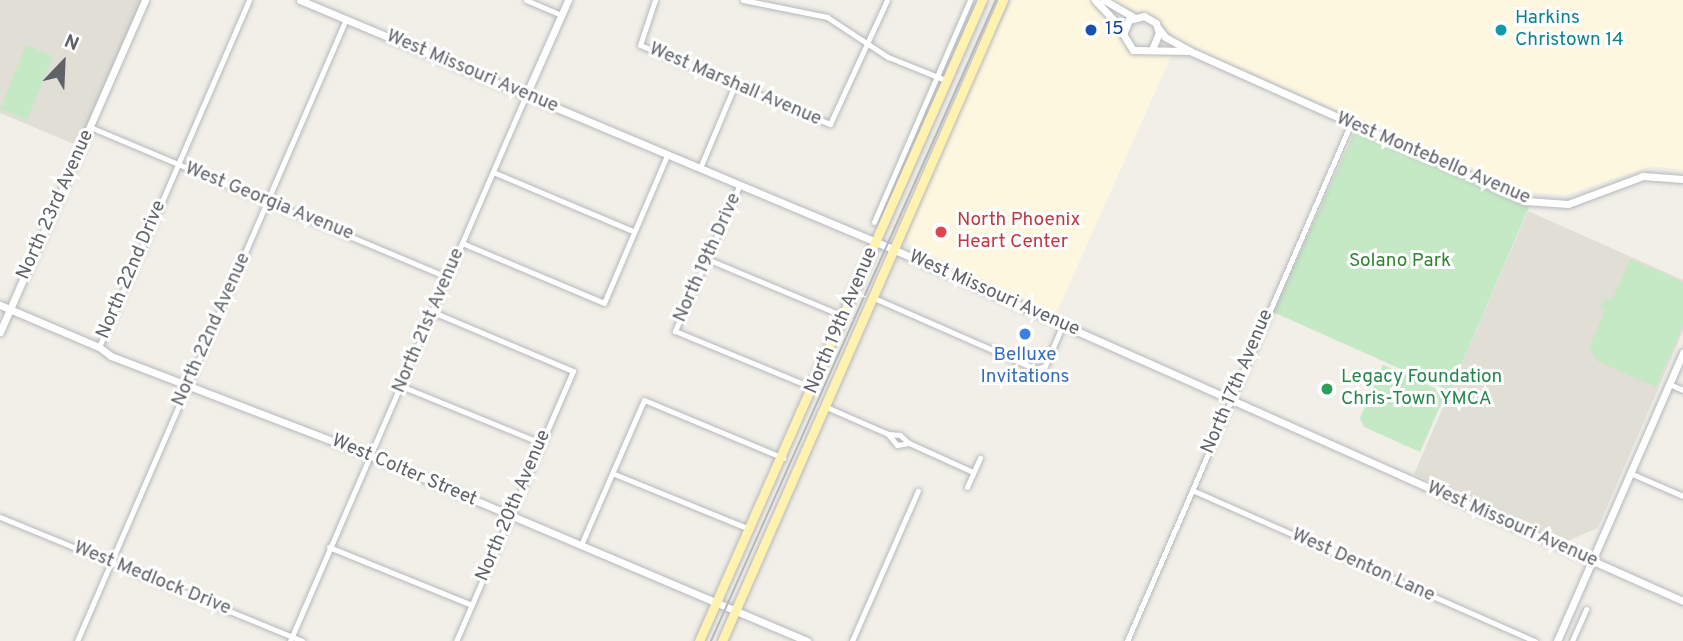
<!DOCTYPE html>
<html>
<head>
<meta charset="utf-8">
<style>
	body { margin:0 }
	#map { position:relative; width:1683px; height:641px; overflow:hidden; background:#f1efe8; font-family:Overpass,sans-serif }
	div>[style] { position:absolute }
	[style*='--x'] { left:calc(var(--x)*1px); top:calc(var(--y)*1px); width:calc(var(--w)*1px); rotate:calc(var(--a)*1deg) }
	.commercial>* { inset:0; background:#fef7e0 }
	.education>* { inset:0; background:#e1ded6 }
	.green>* { inset:0; background:#c5e8c5 }
	.roads { filter:drop-shadow(0 0 2px #b5b8bc) drop-shadow(0 0 2px #b5b8bc) }
	.minor>* { height:5px; margin:-2.5px; padding:0 2.5px; transform-origin:2.5px; border-radius:2.5px; background:#fff }
	.tertiary>* { height:7px; margin:-3.5px; padding:0 3.5px; transform-origin:3.5px; border-radius:3.5px; background:#fff }
	.primary>* { height:9px; margin:-4.5px; padding:0 4.5px; transform-origin:4.5px; border-radius:4.5px; background:#fff2af }
	.tram>* { height:2px; margin:-1px; padding:0 1px; transform-origin:1px; border-radius:1px; background:#b6b7b8 }
	.dots>* { width:19px; height:19px; translate:-50% -50%; box-sizing:border-box; border:4px solid #fff; border-radius:50% }
	span { translate:-50% -50%; white-space:nowrap; text-align:center; line-height:1.15; -webkit-text-stroke:6px #fff; paint-order:stroke }
	.culture-label { font-size:19px; color:#0d838f }
	.left { translate:0 -50%; text-align:left }
	.transit-label { font-size:19px; color:#164399 }
	.street-label { font-size:19px; color:#5f6368 }
	.health-label { font-size:19px; color:#be3a42 }
	.park-label { font-size:19px; color:#348238 }
	.shop-label { font-size:19px; color:#366cbe }
	.leisure-label { font-size:19px; color:#27864d }
	.north { position:absolute; left:28px; top:28px; width:70px; height:70px; -webkit-text-stroke:5px #fff; paint-order:stroke; rotate:23deg; font-size:19px; font-weight:700; line-height:28px; text-align:center; color:#5f6368 }
	.north::after { content:''; display:block; margin:auto; width:24px; height:32px; background:#5f6368; clip-path:polygon(50% 0,100% 100%,50% 72%,0 100%) }
</style>
</head>
<body>
<div id="map">
	<div class="commercial">
		<div style="clip-path:polygon(1013px 0,1092px 0,1115px 23px,1127px 50px,1138px 55px,1173px 52px,1056px 314px,910px 245px,907px 236px,988px 45px)"></div>
		<div style="clip-path:polygon(1109px 0,1683px 0,1683px 170px,1651px 166px,1566px 195px,1528px 192px,1175px 40px,1161px 22px)"></div>
	</div>
	<div class="education">
		<div style="clip-path:polygon(0 0,145px 0,81px 147px,0 113px)"></div>
		<div style="clip-path:polygon(1528px 211px,1683px 280px,1683px 331px,1598px 528px,1565px 542px,1414px 474px)"></div>
	</div>
	<div class="green">
		<div style="clip-path:polygon(26px 45px,53px 56px,27px 120px,0 109px)"></div>
		<div style="clip-path:polygon(1354px 133px,1529px 207px,1450px 391px,1273px 312px)"></div>
		<div style="clip-path:polygon(1630px 259px,1683px 282px,1683px 326px,1656px 387px,1597px 361px,1589px 347px,1605px 311px,1600px 308px,1604px 300px,1613px 298px)"></div>
		<div style="clip-path:polygon(1383px 365px,1446px 393px,1420px 452px,1364px 427px,1360px 418px)"></div>
	</div>
	<div class="roads">
		<div class="minor">
			<div style="--x:526;--y:0;--w:39;--a:23"></div>
			<div style="--x:655;--y:0;--w:47;--a:108.4"></div>
			<div style="--x:640;--y:45;--w:206;--a:22.6"></div>
			<div style="--x:830;--y:124;--w:136;--a:-65.3"></div>
			<div style="--x:743;--y:0;--w:86;--a:11.4"></div>
			<div style="--x:827;--y:17;--w:73;--a:33.3"></div>
			<div style="--x:888;--y:57;--w:65;--a:21.8"></div>
			<div style="--x:90;--y:127;--w:387;--a:22.8"></div>
			<div style="--x:700;--y:168;--w:88;--a:-67.2"></div>
			<div style="--x:493;--y:172;--w:152;--a:22.9"></div>
			<div style="--x:740;--y:184;--w:161;--a:113.9"></div>
			<div style="--x:675;--y:331;--w:147;--a:22.4"></div>
			<div style="--x:874;--y:222;--w:242;--a:-66.6"></div>
			<div style="--x:462;--y:243;--w:154;--a:22.9"></div>
			<div style="--x:604;--y:303;--w:161;--a:-66.9"></div>
			<div style="--x:707;--y:259;--w:147;--a:22.7"></div>
			<div style="--x:874;--y:298;--w:177;--a:23.7"></div>
			<div style="--x:1036;--y:369;--w:9;--a:-18"></div>
			<div style="--x:1045;--y:366;--w:46;--a:-66.8"></div>
			<div style="--x:433;--y:312;--w:152;--a:22.9"></div>
			<div style="--x:573;--y:371;--w:294;--a:113.4"></div>
			<div style="--x:99;--y:347;--w:378;--a:-66.6"></div>
			<div style="--x:1669;--y:384;--w:15;--a:23"></div>
			<div style="--x:401;--y:386;--w:151;--a:22.2"></div>
			<div style="--x:824;--y:406;--w:70;--a:23.6"></div>
			<div style="--x:888;--y:434;--w:12;--a:5"></div>
			<div style="--x:900;--y:435;--w:12;--a:42"></div>
			<div style="--x:909;--y:443;--w:70;--a:24.4"></div>
			<div style="--x:888;--y:434;--w:14;--a:51"></div>
			<div style="--x:897;--y:445;--w:12;--a:-9"></div>
			<div style="--x:612;--y:473;--w:148;--a:22.2"></div>
			<div style="--x:1630;--y:473;--w:58;--a:23.5"></div>
			<div style="--x:967;--y:487;--w:32;--a:-66"></div>
			<div style="--x:1192;--y:490;--w:375;--a:23.8"></div>
			<div style="--x:0;--y:517;--w:327;--a:22.3"></div>
			<div style="--x:581;--y:545;--w:158;--a:-66.5"></div>
			<div style="--x:644;--y:400;--w:151;--a:22.6"></div>
			<div style="--x:329;--y:547;--w:154;--a:22.1"></div>
			<div style="--x:77;--y:641;--w:678;--a:-66.61"></div>
			<div style="--x:290;--y:641;--w:595;--a:-66.62"></div>
			<div style="--x:852;--y:641;--w:164;--a:-66.3"></div>
			<div style="--x:1127;--y:641;--w:564;--a:-66.61"></div>
			<div style="--x:1572;--y:641;--w:35;--a:-66"></div>
		</div>
		<div class="tertiary">
			<div style="--x:300;--y:0;--w:645;--a:22.79"></div>
			<div style="--x:895;--y:250;--w:863;--a:24.01"></div>
			<div style="--x:1095;--y:0;--w:41;--a:47"></div>
			<div style="--x:1104;--y:0;--w:34;--a:30"></div>
			<div style="--x:1158;--y:28;--w:11;--a:52"></div>
			<div style="--x:1165;--y:37;--w:29;--a:29"></div>
			<div style="--x:1190;--y:51;--w:368;--a:24.1"></div>
			<div style="--x:1526;--y:201;--w:42;--a:4.1"></div>
			<div style="--x:1568;--y:204;--w:80;--a:-20.5"></div>
			<div style="--x:1643;--y:176;--w:40;--a:4.3"></div>
			<div style="--x:1153;--y:47;--w:15;--a:-67"></div>
			<div style="--x:1159;--y:33;--w:10;--a:-107"></div>
			<div style="--x:1156;--y:23;--w:14;--a:-150"></div>
			<div style="--x:1144;--y:16;--w:16;--a:165"></div>
			<div style="--x:1129;--y:20;--w:15;--a:113"></div>
			<div style="--x:1123;--y:34;--w:19;--a:58"></div>
			<div style="--x:1133;--y:50;--w:56;--a:1"></div>
			<div style="--x:526;--y:95;--w:104;--a:-66.1"></div>
			<div style="--x:0;--y:305;--w:108;--a:23"></div>
			<div style="--x:99;--y:347;--w:15;--a:37"></div>
			<div style="--x:111;--y:356;--w:279;--a:21"></div>
			<div style="--x:371;--y:456;--w:474;--a:23"></div>
			<div style="--x:0;--y:332;--w:362;--a:-66.4"></div>
			<div style="--x:1557;--y:641;--w:315;--a:-66.4"></div>
		</div>
		<div class="primary">
			<div style="--x:699;--y:641;--w:701;--a:-66.18"></div>
			<div style="--x:722;--y:641;--w:700;--a:-66.33"></div>
		</div>
	</div>
	<div class="tram">
		<div style="--x:711;--y:641;--w:702;--a:-66.03"></div>
	</div>
	<div class="dots">
		<div style="left:1091px;top:30px;background:#1a4fb4"></div>
		<div style="left:1501px;top:30px;background:#0f9aa8"></div>
		<div style="left:941px;top:232px;background:#e0444e"></div>
		<div style="left:1025px;top:334px;background:#3f7fe0"></div>
		<div style="left:1327px;top:389px;background:#2e9e5b"></div>
	</div>
	<div class="culture-label">
		<span class="left" style="left:1515px;top:30px">Harkins<br>Christown 14</span>
	</div>
	<div class="transit-label">
		<span class="left" style="left:1105px;top:30px">15</span>
	</div>
	<div class="street-label">
		<span style="left:472px;top:72px;rotate:23deg">West Missouri Avenue</span>
		<span style="left:735px;top:85px;rotate:23deg">West Marshall Avenue</span>
		<span style="left:1433px;top:159px;rotate:23deg">West Montebello Avenue</span>
		<span style="left:269px;top:202px;rotate:22deg">West Georgia Avenue</span>
		<span style="left:56px;top:205px;rotate:-66deg">North 23rd Avenue</span>
		<span style="left:708px;top:258px;rotate:-66deg">North 19th Drive</span>
		<span style="left:132px;top:270px;rotate:-67deg">North 22nd Drive</span>
		<span style="left:994px;top:294px;rotate:24deg">West Missouri Avenue</span>
		<span style="left:429px;top:321px;rotate:-67deg">North 21st Avenue</span>
		<span style="left:842px;top:321px;rotate:-67deg">North 19th Avenue</span>
		<span style="left:212px;top:330px;rotate:-66deg">North 22nd Avenue</span>
		<span style="left:1238px;top:382px;rotate:-67deg">North 17th Avenue</span>
		<span style="left:404px;top:471px;rotate:23deg">West Colter Street</span>
		<span style="left:514px;top:506px;rotate:-67deg">North 20th Avenue</span>
		<span style="left:1512px;top:525px;rotate:24deg">West Missouri Avenue</span>
		<span style="left:1363px;top:566px;rotate:24deg">West Denton Lane</span>
		<span style="left:152px;top:579px;rotate:22deg">West Medlock Drive</span>
	</div>
	<div class="health-label">
		<span class="left" style="left:957px;top:232px">North Phoenix<br>Heart Center</span>
	</div>
	<div class="park-label">
		<span style="left:1400px;top:262px">Solano Park</span>
	</div>
	<div class="shop-label">
		<span style="left:1025px;top:367px">Belluxe<br>Invitations</span>
	</div>
	<div class="leisure-label">
		<span class="left" style="left:1341px;top:389px">Legacy Foundation<br>Chris-Town YMCA</span>
	</div>
	<div class="north">N</div>
</div>
</body>
</html>
